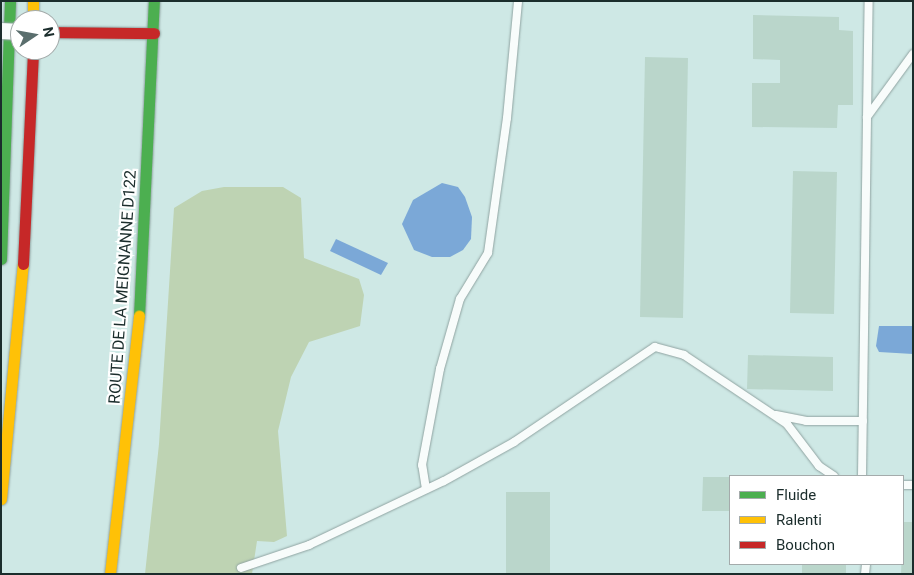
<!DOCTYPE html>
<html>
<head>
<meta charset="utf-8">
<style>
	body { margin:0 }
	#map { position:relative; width:914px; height:575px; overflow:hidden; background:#cee8e5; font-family:Roboto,sans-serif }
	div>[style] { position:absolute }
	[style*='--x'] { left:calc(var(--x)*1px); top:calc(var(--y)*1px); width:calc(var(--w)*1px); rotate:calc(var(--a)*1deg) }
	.green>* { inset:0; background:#bed3b3 }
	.water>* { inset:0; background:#7ba8d7 }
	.building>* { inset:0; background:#bad6cb }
	.roads { filter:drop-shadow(0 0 1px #8fa3a1) drop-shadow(0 0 1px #8fa3a1) }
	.lane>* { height:8px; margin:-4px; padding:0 4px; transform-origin:4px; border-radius:4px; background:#f8fcfb }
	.fast>* { height:11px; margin:-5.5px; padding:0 5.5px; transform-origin:5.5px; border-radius:5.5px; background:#4caf50 }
	.slow>* { height:11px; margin:-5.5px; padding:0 5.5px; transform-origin:5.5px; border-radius:5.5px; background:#ffc107 }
	.jam>* { height:11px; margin:-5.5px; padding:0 5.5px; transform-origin:5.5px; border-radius:5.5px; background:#c62828 }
	.bridges { filter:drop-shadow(0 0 1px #8fa3a1) drop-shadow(0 0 1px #8fa3a1) }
	.street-bridge>* { height:16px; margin:-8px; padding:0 8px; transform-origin:8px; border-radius:8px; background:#f8fcfb }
	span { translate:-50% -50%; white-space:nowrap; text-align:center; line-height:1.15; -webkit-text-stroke:4.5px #fff; paint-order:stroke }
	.street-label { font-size:16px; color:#1b2d2c }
	.frame { position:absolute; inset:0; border:2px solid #1b2d2c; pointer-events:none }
	.legend { position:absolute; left:729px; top:475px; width:175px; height:90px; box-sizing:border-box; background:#fff; border:1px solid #a4abab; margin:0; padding:6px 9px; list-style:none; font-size:15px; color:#1b2d2c }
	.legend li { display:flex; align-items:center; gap:10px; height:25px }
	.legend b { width:25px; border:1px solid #a4abab }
	.north { position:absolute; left:10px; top:10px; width:50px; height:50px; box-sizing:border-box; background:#fff; border:1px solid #a4abab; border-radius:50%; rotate:78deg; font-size:14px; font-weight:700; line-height:20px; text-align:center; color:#1b2d2c }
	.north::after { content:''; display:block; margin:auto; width:18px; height:22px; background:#5a6e6d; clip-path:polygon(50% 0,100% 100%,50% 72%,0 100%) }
</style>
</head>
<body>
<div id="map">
	<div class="green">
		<div style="clip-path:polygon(224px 187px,283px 187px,301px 198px,304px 258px,359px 279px,364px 295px,360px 326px,309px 342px,291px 377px,278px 431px,287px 536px,274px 542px,257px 541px,252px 574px,145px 574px,159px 444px,174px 208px,202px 191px)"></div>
	</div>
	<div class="water">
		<div style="clip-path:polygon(442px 183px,458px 187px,465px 197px,472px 217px,471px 239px,463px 250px,450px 257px,432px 257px,414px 250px,402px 224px,413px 200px)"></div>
		<div style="clip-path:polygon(336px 239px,388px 263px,381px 275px,330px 251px)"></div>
		<div style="clip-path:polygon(879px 326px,913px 326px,913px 354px,879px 352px,876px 346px)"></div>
	</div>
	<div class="building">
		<div style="clip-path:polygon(753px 15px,839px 17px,839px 30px,853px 31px,853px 105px,838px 105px,837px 128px,752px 127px,752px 83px,780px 83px,780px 60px,753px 59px)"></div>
		<div style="clip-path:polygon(645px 57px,688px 58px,683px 318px,640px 317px)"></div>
		<div style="clip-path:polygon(793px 171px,837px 172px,834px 314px,790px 313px)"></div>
		<div style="clip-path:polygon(748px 355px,833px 357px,833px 391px,747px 389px)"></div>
		<div style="clip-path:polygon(703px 477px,730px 477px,730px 511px,702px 511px)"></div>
		<div style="clip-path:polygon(506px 492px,550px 492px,550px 574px,506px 574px)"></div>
		<div style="clip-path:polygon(903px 522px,913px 522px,913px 574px,901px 574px)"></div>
		<div style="clip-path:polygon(802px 564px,846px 564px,846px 574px,802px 574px)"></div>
	</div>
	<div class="roads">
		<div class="lane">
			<div style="--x:867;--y:117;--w:78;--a:-53.9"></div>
			<div style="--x:776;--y:415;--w:31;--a:11"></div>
			<div style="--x:806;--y:421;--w:57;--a:0"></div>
			<div style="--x:862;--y:476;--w:475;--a:-89.2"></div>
			<div style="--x:903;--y:485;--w:10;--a:0"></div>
			<div style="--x:426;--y:489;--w:24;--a:-99"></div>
			<div style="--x:422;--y:465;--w:98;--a:-79.4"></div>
			<div style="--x:440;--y:369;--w:73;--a:-74.1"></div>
			<div style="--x:460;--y:299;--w:54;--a:-58.7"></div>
			<div style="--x:488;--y:253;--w:136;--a:-82"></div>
			<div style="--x:507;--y:118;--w:118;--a:-84.6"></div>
			<div style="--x:241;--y:568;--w:72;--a:-18.7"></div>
			<div style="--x:309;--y:545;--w:149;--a:-25.4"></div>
			<div style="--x:444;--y:481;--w:80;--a:-29.1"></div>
			<div style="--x:514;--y:442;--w:170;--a:-34"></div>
			<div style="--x:655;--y:347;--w:30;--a:15"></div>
			<div style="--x:684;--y:355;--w:124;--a:33.8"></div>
			<div style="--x:787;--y:424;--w:53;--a:52.7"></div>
			<div style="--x:819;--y:466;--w:18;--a:34"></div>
			<div style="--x:865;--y:574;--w:10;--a:-84"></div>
		</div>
		<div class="fast">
			<div style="--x:1;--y:259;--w:258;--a:-88"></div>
			<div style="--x:139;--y:316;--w:315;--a:-87.3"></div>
		</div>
		<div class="slow">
			<div style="--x:33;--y:1;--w:19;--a:90"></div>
			<div style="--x:1;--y:499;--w:236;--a:-84.7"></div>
			<div style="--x:110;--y:574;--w:260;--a:-83.6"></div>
		</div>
		<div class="jam">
			<div style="--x:50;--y:32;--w:104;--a:0.6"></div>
			<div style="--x:23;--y:264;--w:214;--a:-87.3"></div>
		</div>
	</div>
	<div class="bridges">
		<div class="street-bridge">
			<div style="--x:1;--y:31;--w:19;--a:3"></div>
		</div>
	</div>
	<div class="street-label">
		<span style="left:123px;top:287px;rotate:-86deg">ROUTE DE LA MEIGNANNE D122</span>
	</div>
	<div class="frame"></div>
	<ul class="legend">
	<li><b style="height:6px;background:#4caf50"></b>Fluide</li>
	<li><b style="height:6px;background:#ffc107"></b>Ralenti</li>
	<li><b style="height:6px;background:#c62828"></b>Bouchon</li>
	</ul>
	<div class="north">N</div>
</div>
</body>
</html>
